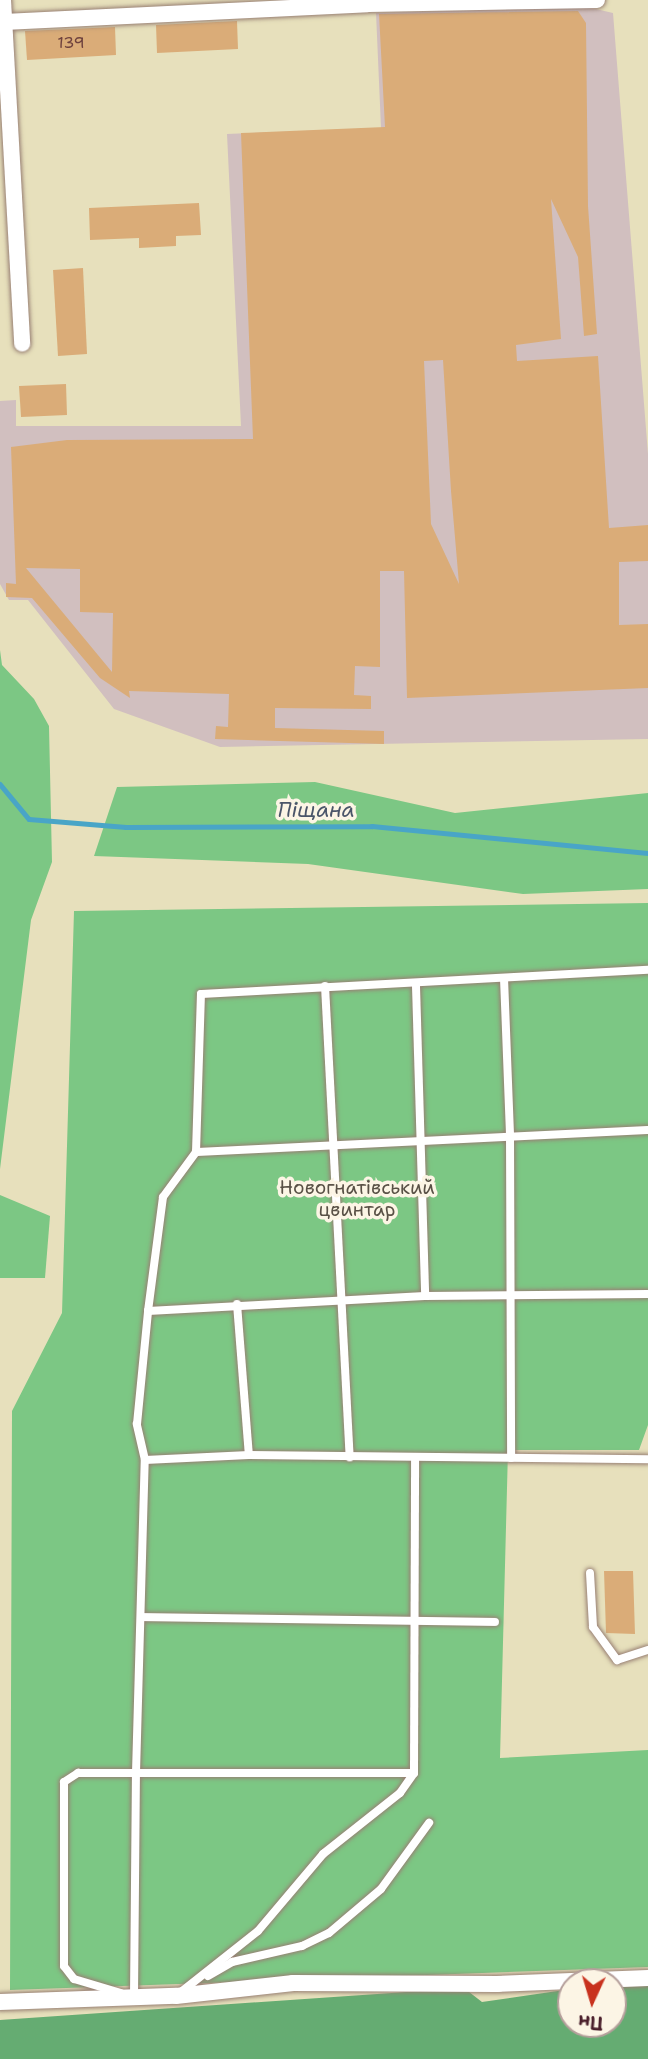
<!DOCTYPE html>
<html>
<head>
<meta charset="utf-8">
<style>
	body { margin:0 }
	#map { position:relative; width:648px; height:2059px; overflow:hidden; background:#e7e0bc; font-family:"Shantell Sans",sans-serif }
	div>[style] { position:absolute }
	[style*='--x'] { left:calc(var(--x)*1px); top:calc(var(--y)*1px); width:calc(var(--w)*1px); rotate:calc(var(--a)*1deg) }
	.industrial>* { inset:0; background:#d1bfbf }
	.green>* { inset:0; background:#7cc784 }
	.forest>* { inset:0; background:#65ac72 }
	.stream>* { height:4.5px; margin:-2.25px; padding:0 2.25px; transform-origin:2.25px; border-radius:2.25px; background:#49a5c7 }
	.building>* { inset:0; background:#daac78 }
	.roads { filter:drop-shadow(0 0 2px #988074) drop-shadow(0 0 2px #988074) }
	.lane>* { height:8px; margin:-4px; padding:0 4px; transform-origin:4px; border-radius:4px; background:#fff }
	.street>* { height:16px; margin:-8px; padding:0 8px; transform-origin:8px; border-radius:8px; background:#fff }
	span { translate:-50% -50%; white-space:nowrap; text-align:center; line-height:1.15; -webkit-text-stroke:7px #fcf5e5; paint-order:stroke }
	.number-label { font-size:16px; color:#6e423e }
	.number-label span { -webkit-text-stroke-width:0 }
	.park-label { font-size:19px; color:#595146 }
	.water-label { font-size:21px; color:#4a5569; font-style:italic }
	.north { position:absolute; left:557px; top:1968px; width:70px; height:70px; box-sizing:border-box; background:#fcf5e5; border:2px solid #b59f9b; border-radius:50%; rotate:184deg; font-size:19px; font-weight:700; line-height:28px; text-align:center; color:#4a1f2b }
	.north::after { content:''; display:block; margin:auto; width:24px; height:32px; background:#c8321e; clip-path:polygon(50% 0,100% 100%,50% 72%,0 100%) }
</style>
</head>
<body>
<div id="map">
	<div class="industrial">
		<div style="clip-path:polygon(587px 7px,613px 13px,648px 454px,648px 739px,220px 747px,114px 709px,28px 600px,9px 600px,0 584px,0 401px,16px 400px,16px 426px,241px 426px,227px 134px,381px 128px,376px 13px)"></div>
	</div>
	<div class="green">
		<div style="clip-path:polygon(0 650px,2px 665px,34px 699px,49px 726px,52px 862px,31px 920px,0 1169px)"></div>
		<div style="clip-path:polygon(315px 782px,455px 813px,648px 793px,648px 889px,523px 894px,308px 864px,94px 856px,117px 787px)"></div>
		<div style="clip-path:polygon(648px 903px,648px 1425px,639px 1450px,508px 1450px,500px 1758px,648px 1750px,648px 1967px,10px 1990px,12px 1411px,62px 1313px,74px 911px)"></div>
		<div style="clip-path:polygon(0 1195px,50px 1216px,45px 1278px,0 1278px)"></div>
	</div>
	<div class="forest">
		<div style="clip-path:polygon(648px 1981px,648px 2059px,0 2059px,0 2020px,464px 1988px,482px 2002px,571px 1989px,571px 2024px,613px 2024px,613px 1982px)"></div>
	</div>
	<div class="stream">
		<div style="--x:0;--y:784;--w:45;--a:50.4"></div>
		<div style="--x:29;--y:819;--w:97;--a:4.7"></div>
		<div style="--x:126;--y:827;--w:246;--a:-0.2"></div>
		<div style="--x:372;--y:826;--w:277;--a:5.6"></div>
	</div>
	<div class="building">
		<div style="clip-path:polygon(evenodd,578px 11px,586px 23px,588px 206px,597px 334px,584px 336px,578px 257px,551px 199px,561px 339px,516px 345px,517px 361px,598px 356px,609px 528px,648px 525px,648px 561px,619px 562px,619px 625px,648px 624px,648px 688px,407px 698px,404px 571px,380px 571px,380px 667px,355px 666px,354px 695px,371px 696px,371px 709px,275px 708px,275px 728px,384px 731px,384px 744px,215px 739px,216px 726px,228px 727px,229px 694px,129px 691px,130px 698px,100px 678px,32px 598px,6px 597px,6px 583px,16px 584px,11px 447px,67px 440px,253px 439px,241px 133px,385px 127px,379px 14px,578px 11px,443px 360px,451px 491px,459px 584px,431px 524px,424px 361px,443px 360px,578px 11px,26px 568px,80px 569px,80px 612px,113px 613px,112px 672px,26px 568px)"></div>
		<div style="clip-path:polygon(237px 21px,238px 49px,157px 53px,156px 25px)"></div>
		<div style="clip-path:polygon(115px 27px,116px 55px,27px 60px,25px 31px)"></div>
		<div style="clip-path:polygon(199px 203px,201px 235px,176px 236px,176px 246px,139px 248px,139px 238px,90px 240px,89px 208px)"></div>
		<div style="clip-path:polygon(83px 268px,87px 354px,58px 356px,53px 270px)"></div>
		<div style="clip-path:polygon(66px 384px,67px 415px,21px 417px,19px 386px)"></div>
		<div style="clip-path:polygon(604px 1571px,633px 1571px,635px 1634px,606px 1633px)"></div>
	</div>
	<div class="roads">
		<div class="lane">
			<div style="--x:504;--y:978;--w:157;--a:87.8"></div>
			<div style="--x:510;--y:1135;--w:323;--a:89.8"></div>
			<div style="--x:325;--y:986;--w:472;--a:87"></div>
			<div style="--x:416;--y:986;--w:310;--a:88.3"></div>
			<div style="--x:196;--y:1152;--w:453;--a:-2.8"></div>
			<div style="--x:237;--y:1304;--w:151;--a:85.5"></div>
			<div style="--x:148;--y:1311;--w:115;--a:-82.5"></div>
			<div style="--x:163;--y:1197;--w:56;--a:-53.7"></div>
			<div style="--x:196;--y:1152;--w:158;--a:-88.2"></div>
			<div style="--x:201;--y:994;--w:448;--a:-3.1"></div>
			<div style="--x:145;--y:1460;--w:37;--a:-103"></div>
			<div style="--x:137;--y:1424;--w:114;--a:-84.4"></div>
			<div style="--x:148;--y:1311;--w:277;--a:-3.1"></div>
			<div style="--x:425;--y:1296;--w:223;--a:-0.5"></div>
			<div style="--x:590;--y:1573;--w:54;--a:86.8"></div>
			<div style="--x:593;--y:1627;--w:41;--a:54"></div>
			<div style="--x:617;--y:1660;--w:33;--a:-18"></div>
			<div style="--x:141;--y:1617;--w:354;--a:0.8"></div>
			<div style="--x:208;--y:1976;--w:28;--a:-30"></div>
			<div style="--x:232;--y:1962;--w:72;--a:-12.9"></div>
			<div style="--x:302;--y:1946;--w:30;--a:-26"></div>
			<div style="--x:329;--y:1933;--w:68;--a:-40.2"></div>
			<div style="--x:381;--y:1889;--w:82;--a:-54"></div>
			<div style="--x:181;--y:1992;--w:98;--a:-38.4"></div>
			<div style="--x:258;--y:1931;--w:101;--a:-49.8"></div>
			<div style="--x:323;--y:1854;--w:98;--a:-38.4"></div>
			<div style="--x:400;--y:1793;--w:24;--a:-55"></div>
			<div style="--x:414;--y:1773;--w:315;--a:-89.8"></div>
			<div style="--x:121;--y:1993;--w:49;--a:-163.4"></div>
			<div style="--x:74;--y:1979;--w:16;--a:-128"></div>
			<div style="--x:64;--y:1966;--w:184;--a:-90"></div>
			<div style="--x:64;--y:1782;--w:17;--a:-33"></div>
			<div style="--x:78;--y:1773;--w:58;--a:0"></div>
			<div style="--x:136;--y:1773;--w:313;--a:-88.4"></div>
			<div style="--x:145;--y:1460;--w:104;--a:-2.8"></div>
			<div style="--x:249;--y:1455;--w:399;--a:0.6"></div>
			<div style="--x:134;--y:1997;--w:224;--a:-89.5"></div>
			<div style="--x:136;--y:1773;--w:278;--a:0"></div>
		</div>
		<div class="street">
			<div style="--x:3;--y:0;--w:344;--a:86.8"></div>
			<div style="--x:4;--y:22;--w:364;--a:-2.8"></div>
			<div style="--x:368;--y:4;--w:229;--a:-1"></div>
			<div style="--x:0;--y:2002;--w:176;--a:-2"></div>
			<div style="--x:176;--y:1996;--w:118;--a:-6.3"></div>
			<div style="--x:293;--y:1983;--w:204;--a:0.3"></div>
			<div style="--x:497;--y:1984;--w:151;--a:-2.3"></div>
		</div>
	</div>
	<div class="number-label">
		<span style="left:71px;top:43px">139</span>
	</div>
	<div class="park-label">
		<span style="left:357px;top:1199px">Новогнатівський<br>цвинтар</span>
	</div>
	<div class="water-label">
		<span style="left:316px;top:810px">Піщана</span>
	</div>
	<div class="north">Пн</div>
</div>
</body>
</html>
